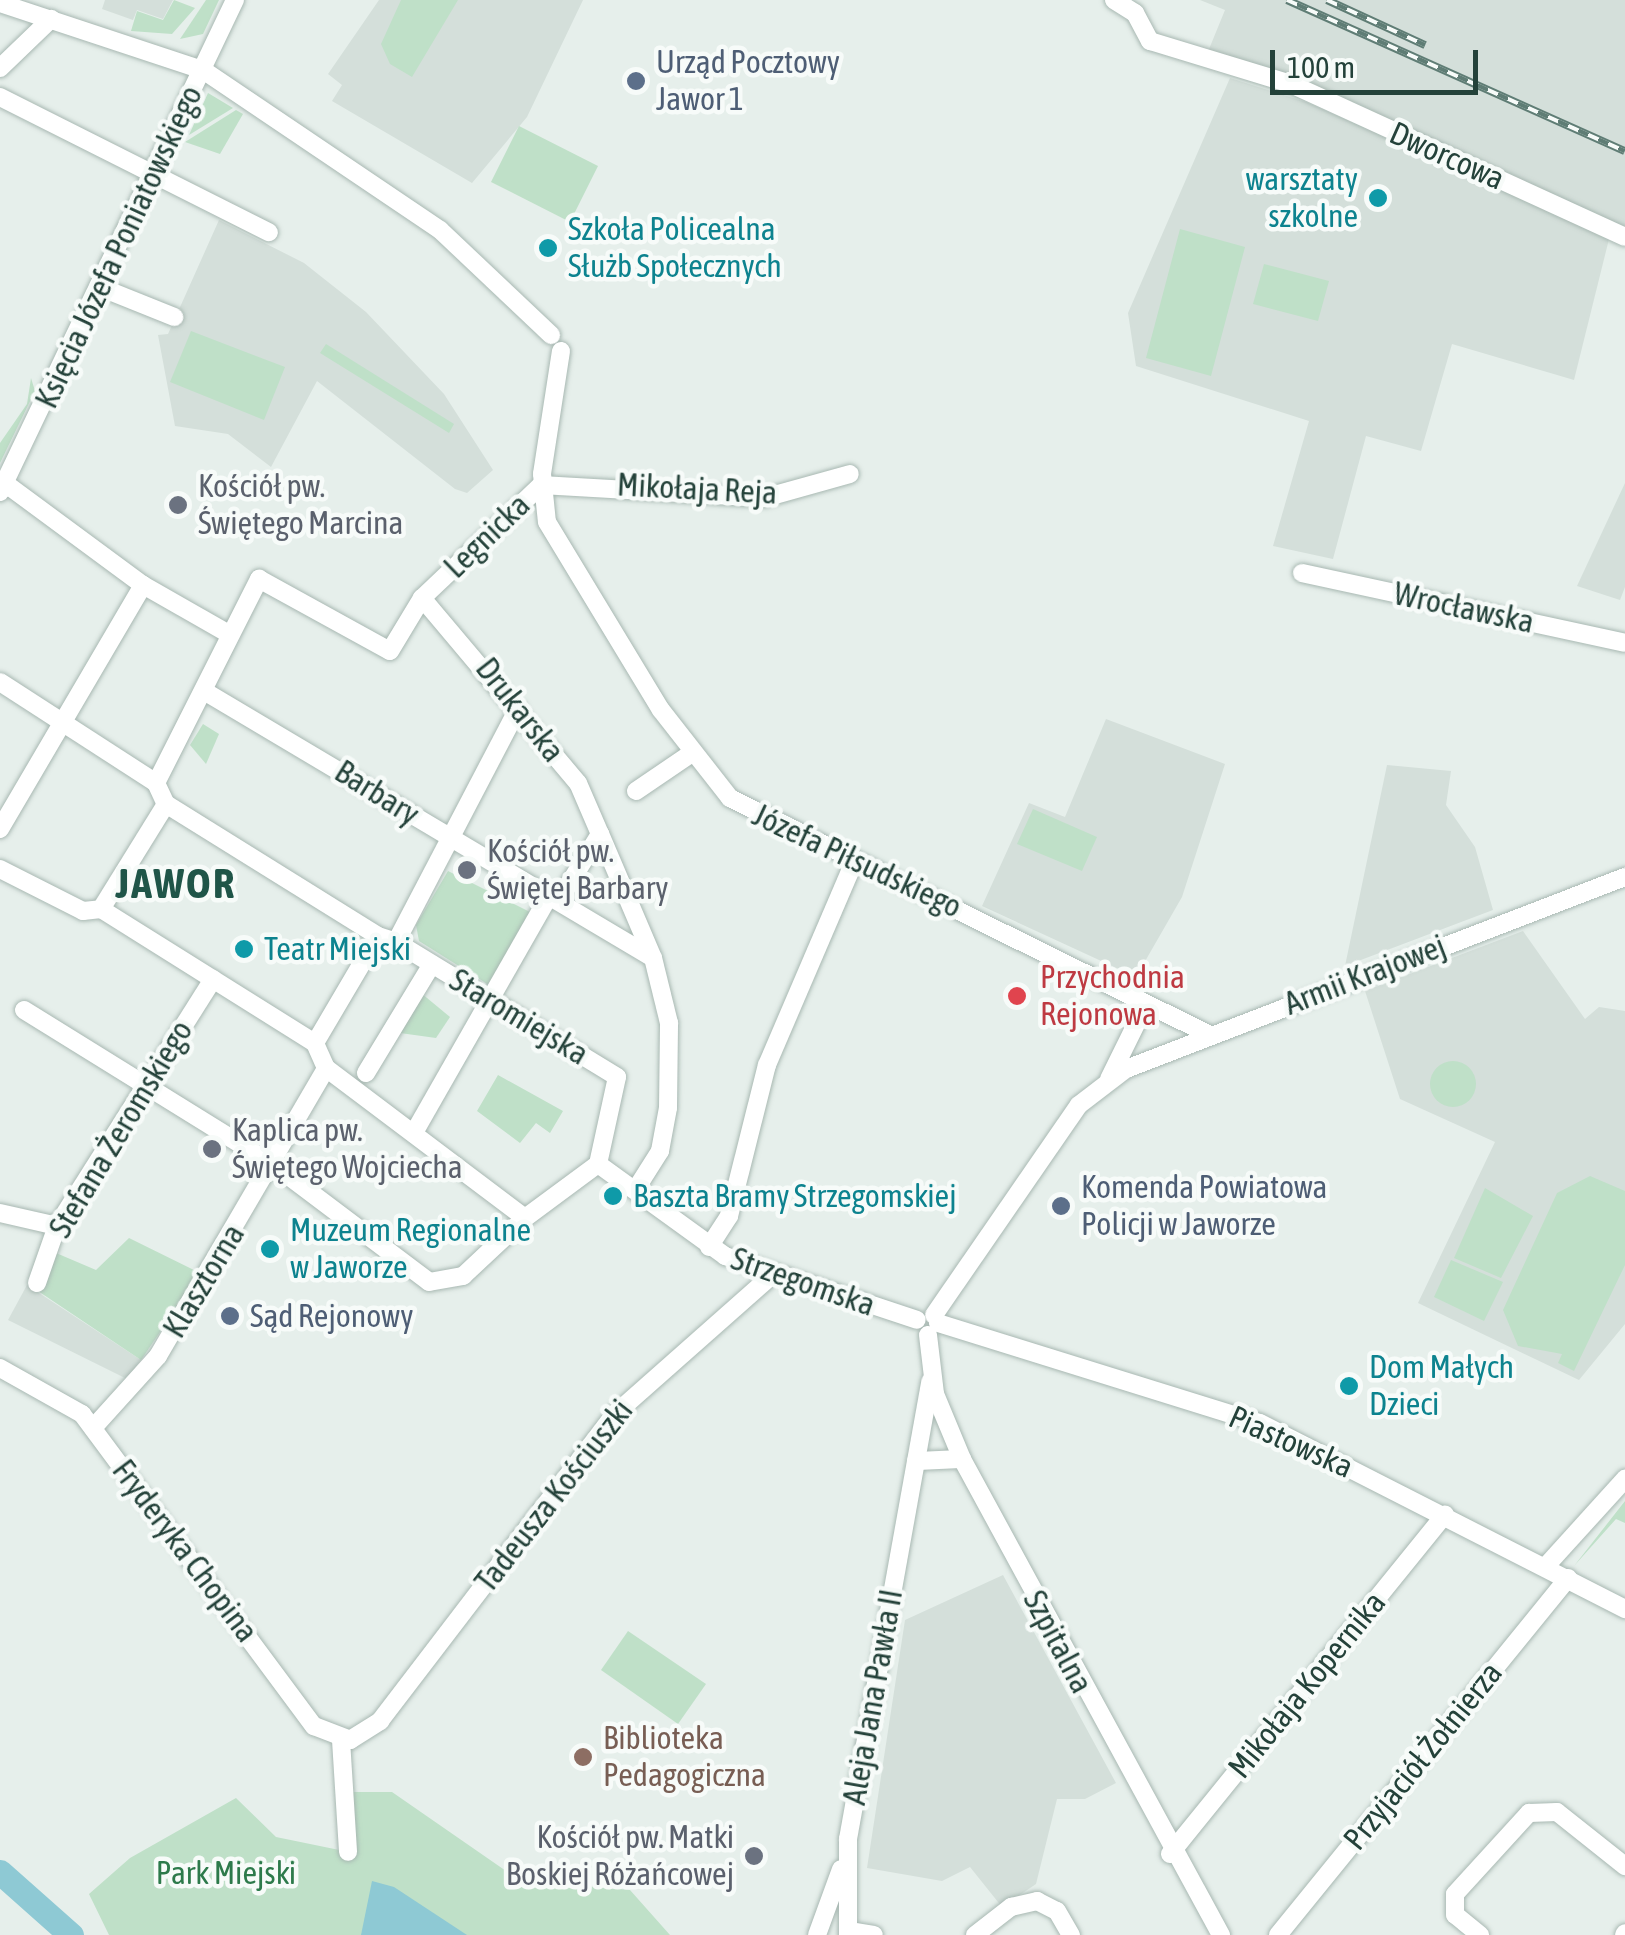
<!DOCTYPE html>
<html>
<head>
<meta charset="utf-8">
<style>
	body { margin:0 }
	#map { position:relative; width:1625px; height:1935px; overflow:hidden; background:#e6efeb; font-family:"Asap Condensed",sans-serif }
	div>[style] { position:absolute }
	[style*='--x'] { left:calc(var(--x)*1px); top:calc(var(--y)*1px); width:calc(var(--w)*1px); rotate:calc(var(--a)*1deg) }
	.built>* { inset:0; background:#d4dfda }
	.green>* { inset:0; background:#bfe0c8 }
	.round { border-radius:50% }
	.water>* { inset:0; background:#8ec9d4 }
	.river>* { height:25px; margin:-12.5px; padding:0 12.5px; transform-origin:12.5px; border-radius:12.5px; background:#8ec9d4 }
	.roads { filter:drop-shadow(0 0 2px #a8b8b2) drop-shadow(0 0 2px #a8b8b2) }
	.minor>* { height:18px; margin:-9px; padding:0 9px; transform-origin:9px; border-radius:9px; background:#fff }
	.rail>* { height:8px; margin-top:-4px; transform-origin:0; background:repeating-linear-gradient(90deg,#f7fbf9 0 11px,#5f7d75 0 22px); box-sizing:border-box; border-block:2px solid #5f7d75 }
	.dots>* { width:28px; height:28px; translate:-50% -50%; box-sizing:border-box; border:5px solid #f7fbf9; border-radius:50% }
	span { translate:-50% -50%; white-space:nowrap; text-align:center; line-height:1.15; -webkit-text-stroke:9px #f7fbf9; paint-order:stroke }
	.service-label { font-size:32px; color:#4e5e75 }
	.left { translate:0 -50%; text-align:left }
	.street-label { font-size:32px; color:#24423a }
	.culture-label { font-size:32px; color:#0d838f }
	.right { translate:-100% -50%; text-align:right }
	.worship-label { font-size:32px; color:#5b616d }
	.health-label { font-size:32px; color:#be3a42 }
	.education-label { font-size:32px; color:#785e54 }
	.park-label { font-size:32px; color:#2d7a4b }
	.district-label { font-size:42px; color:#1f5548; font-weight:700; letter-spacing:2.5px }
	.scale { position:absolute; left:1270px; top:50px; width:208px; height:45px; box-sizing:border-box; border:5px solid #24423a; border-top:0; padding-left:12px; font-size:30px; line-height:35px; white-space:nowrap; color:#24423a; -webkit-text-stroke:8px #f7fbf9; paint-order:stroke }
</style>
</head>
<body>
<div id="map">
	<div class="built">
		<div style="clip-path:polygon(105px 0,173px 0,163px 19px,137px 10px,133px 20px,102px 9px)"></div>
		<div style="clip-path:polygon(379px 0,583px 0,527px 117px,472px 183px,332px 101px,342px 85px,328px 74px)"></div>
		<div style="clip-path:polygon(1200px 0,1625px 0,1625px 233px,1267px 68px,1207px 54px,1225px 10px)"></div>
		<div style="clip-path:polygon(1230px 78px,1306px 102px,1610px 235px,1574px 380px,1452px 344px,1421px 451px,1366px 436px,1333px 559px,1273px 546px,1309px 421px,1136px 366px,1128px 313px)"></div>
		<div style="clip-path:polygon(219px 220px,304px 263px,366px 312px,444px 394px,493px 470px,467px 493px,455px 489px,317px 381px,271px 467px,228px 434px,175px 426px,158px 335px,168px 334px)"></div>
		<div style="clip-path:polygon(1625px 483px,1625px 587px,1620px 600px,1577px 586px)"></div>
		<div style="clip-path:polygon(1106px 719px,1225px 764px,1182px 897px,1136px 977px,982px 906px,1029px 803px,1065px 817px)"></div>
		<div style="clip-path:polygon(1387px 765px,1451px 771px,1446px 805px,1475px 847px,1493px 910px,1345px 966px)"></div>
		<div style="clip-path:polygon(1523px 931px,1585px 1019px,1599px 1007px,1625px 1011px,1625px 1324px,1579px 1380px,1418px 1303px,1495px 1142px,1400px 1099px,1365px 991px)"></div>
		<div style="clip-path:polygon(27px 1285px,141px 1360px,127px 1379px,8px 1320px)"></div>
		<div style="clip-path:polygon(1003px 1575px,1116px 1783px,1085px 1799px,1057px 1799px,1036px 1884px,1002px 1907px,970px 1867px,942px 1881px,867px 1868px,905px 1620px)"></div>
	</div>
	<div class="green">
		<div style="clip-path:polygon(174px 0,195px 8px,172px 34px,131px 31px,137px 11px,163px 20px)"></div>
		<div style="clip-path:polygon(206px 0,219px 0,203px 34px,180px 39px)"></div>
		<div style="clip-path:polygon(401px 0,458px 0,412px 77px,390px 64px,381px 44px)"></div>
		<div style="clip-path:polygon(208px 93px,233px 108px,189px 135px)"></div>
		<div style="clip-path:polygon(236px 110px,243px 114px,220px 154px,185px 142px)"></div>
		<div style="clip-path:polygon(519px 126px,598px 166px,570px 222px,491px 182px)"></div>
		<div style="clip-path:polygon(1180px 229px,1245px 247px,1211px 376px,1146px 358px)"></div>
		<div style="clip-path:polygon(1264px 264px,1329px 281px,1318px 321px,1253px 304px)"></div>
		<div style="clip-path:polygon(191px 331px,285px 367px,264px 420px,170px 382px)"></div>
		<div style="clip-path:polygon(326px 344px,454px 424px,449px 433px,320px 353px)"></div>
		<div style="clip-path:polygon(31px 378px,35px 391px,0 463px,0 443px,27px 404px)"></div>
		<div style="clip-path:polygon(203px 724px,219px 734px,206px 764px,190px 745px)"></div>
		<div style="clip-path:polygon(1033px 809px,1097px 837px,1082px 871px,1017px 844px)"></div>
		<div style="clip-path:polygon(448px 871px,532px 913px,489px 985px,419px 941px,416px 925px)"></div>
		<div style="clip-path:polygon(421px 993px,450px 1017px,436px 1038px,400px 1033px)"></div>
		<div class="round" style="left:1430px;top:1061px;width:46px;height:46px"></div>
		<div style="clip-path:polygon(498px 1075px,563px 1111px,550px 1133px,536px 1123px,520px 1143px,477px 1111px)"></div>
		<div style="clip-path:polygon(1590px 1176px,1625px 1191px,1625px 1265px,1574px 1371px,1558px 1363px,1562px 1354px,1518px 1346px,1503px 1310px,1557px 1193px)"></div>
		<div style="clip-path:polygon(1485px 1188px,1533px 1216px,1501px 1278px,1454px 1258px)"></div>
		<div style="clip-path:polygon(129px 1238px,200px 1273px,141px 1360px,35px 1289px,49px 1250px,96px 1270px)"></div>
		<div style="clip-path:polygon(1451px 1260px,1503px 1282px,1484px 1321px,1434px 1297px)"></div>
		<div style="clip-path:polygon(1625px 1501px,1625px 1523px,1616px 1519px,1574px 1566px)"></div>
		<div style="clip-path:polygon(628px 1631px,706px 1684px,678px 1724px,601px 1670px)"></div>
		<div style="clip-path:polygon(351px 1792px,392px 1792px,519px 1880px,630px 1890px,670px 1935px,109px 1935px,89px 1894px,130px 1858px,236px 1798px,276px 1837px,349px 1852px)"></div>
	</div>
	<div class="water">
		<div style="clip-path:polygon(372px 1881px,394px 1887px,467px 1935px,361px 1935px)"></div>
	</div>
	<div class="river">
		<div style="--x:0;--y:1872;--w:95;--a:41.6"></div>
	</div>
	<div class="roads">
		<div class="minor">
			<div style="--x:1114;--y:0;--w:25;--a:32"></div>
			<div style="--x:1135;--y:13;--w:32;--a:62"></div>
			<div style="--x:1150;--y:41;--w:147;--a:17"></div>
			<div style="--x:1291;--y:84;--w:367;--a:24.6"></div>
			<div style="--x:0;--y:3;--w:214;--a:18.3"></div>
			<div style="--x:203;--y:70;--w:286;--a:34"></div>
			<div style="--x:440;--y:230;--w:153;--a:43.4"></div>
			<div style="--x:0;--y:68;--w:71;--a:-43.9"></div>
			<div style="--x:0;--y:97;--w:301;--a:26.7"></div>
			<div style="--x:102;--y:288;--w:78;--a:21.9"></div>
			<div style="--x:561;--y:351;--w:124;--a:98.8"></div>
			<div style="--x:542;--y:474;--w:48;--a:84.1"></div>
			<div style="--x:547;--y:522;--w:220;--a:58.8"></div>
			<div style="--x:661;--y:710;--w:112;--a:51.9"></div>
			<div style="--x:730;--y:798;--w:533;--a:26.28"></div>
			<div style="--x:6;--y:484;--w:170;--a:36.4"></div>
			<div style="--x:143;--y:585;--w:99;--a:29.7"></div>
			<div style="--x:541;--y:485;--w:223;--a:3.3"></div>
			<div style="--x:764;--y:498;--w:89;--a:-15.6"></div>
			<div style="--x:0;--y:492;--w:545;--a:-64.47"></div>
			<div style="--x:1302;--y:573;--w:330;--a:12.2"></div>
			<div style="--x:422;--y:598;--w:242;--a:49.9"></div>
			<div style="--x:578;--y:783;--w:56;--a:66.7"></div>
			<div style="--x:0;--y:682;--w:186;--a:32.9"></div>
			<div style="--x:204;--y:691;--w:522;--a:30.74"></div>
			<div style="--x:653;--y:958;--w:135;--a:-113.1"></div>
			<div style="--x:600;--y:834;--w:78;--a:121.8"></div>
			<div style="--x:156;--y:783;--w:229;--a:-63.2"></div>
			<div style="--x:259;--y:579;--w:149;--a:28.8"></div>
			<div style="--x:390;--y:651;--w:62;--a:-58.9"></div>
			<div style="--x:422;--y:598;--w:164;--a:-43.5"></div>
			<div style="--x:156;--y:783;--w:23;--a:65"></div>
			<div style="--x:166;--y:804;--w:250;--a:31.9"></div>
			<div style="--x:636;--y:791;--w:68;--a:-34.2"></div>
			<div style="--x:0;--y:829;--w:283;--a:-59.6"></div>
			<div style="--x:0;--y:869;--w:93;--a:26.8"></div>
			<div style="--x:83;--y:911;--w:18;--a:-6"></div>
			<div style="--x:101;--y:909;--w:252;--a:32.1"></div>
			<div style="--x:101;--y:909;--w:123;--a:-58.2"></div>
			<div style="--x:396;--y:942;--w:263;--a:-62.4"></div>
			<div style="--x:24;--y:1010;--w:294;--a:31.8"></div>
			<div style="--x:274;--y:1165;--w:194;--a:37"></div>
			<div style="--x:429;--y:1282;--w:35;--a:-10"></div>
			<div style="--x:463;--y:1276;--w:85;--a:-43.1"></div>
			<div style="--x:326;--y:1068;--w:27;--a:-114"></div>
			<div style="--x:315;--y:1043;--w:124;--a:-59.5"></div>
			<div style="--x:378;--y:936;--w:19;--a:18"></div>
			<div style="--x:396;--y:942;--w:259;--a:31.4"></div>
			<div style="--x:617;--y:1077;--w:89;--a:102.3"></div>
			<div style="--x:326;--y:1068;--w:249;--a:37"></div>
			<div style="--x:525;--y:1218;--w:91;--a:-36.5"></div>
			<div style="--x:366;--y:1073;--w:127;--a:-58.8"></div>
			<div style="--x:1109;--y:1079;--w:70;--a:-63.8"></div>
			<div style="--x:1140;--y:1016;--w:23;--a:-105"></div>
			<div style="--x:415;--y:1131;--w:273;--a:-60.3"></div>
			<div style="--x:598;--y:1164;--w:157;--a:35.9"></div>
			<div style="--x:725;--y:1256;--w:202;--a:18.4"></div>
			<div style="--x:636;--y:1189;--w:45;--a:-57.7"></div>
			<div style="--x:660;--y:1151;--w:44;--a:-79.5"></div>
			<div style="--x:668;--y:1108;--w:85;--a:-89.3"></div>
			<div style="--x:669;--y:1023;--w:67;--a:-103.8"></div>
			<div style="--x:0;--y:1213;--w:58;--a:12.8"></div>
			<div style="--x:709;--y:1247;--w:37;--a:-57"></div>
			<div style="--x:729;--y:1216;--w:156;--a:-75.9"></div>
			<div style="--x:767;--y:1065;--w:221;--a:-66.8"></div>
			<div style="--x:37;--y:1283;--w:60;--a:-70.7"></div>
			<div style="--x:57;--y:1226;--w:292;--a:-57.7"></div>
			<div style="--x:934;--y:1315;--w:255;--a:-55.4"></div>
			<div style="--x:1079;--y:1105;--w:59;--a:-37.5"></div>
			<div style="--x:1126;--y:1069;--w:535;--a:-21.05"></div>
			<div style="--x:938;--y:1323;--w:337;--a:17.3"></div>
			<div style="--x:1260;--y:1423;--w:410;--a:27"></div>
			<div style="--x:928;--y:1335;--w:59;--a:83.2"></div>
			<div style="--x:935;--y:1394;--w:70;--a:67.4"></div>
			<div style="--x:962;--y:1459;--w:542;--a:61.45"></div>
			<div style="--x:0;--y:1368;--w:94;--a:29.3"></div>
			<div style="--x:82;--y:1414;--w:389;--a:53.4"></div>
			<div style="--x:314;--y:1726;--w:39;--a:21"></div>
			<div style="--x:350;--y:1740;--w:36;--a:-32"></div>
			<div style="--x:380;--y:1721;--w:387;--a:-52.6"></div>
			<div style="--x:615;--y:1414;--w:208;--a:-41.5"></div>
			<div style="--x:93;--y:1428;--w:97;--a:-47.9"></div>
			<div style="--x:158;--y:1356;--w:333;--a:-59.7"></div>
			<div style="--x:916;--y:1461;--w:46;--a:-2.5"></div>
			<div style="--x:1546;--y:1566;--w:118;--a:-47.8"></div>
			<div style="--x:341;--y:1740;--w:112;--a:86.4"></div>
			<div style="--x:1170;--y:1854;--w:437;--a:-51"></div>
			<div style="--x:849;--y:1931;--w:25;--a:9"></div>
			<div style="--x:817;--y:1935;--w:70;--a:-70"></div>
			<div style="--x:848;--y:1935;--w:96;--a:-90"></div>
			<div style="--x:848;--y:1839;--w:465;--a:-79.8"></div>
			<div style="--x:975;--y:1935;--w:46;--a:-37.9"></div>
			<div style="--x:1011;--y:1907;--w:27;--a:-13"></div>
			<div style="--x:1037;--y:1901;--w:22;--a:27"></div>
			<div style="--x:1057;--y:1911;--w:28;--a:60"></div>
			<div style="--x:1278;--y:1935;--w:460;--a:-50.9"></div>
			<div style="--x:1480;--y:1935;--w:32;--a:-141"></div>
			<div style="--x:1455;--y:1915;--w:21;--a:-90"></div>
			<div style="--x:1455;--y:1894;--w:110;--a:-47.6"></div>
			<div style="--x:1529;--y:1813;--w:28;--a:-2"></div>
			<div style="--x:1557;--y:1812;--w:87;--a:38.5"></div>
			<div style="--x:1624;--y:1935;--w:2;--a:-63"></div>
		</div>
	</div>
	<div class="rail">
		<div style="--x:1287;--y:0;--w:370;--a:24.1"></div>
		<div style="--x:1327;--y:0;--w:108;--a:24.7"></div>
	</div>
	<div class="dots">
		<div style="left:636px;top:81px;background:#5c6f8a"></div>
		<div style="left:1378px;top:198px;background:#0f9aa8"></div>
		<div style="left:548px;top:248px;background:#0f9aa8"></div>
		<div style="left:178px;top:505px;background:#6b7280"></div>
		<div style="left:467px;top:870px;background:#6b7280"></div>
		<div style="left:244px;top:949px;background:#0f9aa8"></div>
		<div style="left:1017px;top:996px;background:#e0444e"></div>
		<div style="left:212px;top:1149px;background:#6b7280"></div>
		<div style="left:613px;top:1196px;background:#0f9aa8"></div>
		<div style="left:1061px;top:1206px;background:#5c6f8a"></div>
		<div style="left:270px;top:1249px;background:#0f9aa8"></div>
		<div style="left:230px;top:1316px;background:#5c6f8a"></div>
		<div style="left:1349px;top:1386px;background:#0f9aa8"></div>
		<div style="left:583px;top:1757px;background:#8d6e63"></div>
		<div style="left:754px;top:1856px;background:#6b7280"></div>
	</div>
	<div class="service-label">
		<span class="left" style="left:656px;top:81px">Urząd Pocztowy<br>Jawor 1</span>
		<span class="left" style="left:1081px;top:1206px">Komenda Powiatowa<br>Policji w Jaworze</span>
		<span class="left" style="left:250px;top:1316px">Sąd Rejonowy</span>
	</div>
	<div class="street-label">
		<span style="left:1447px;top:156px;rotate:24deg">Dworcowa</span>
		<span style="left:119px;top:247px;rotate:-65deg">Księcia Józefa Poniatowskiego</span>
		<span style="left:697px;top:489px;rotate:3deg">Mikołaja Reja</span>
		<span style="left:487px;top:536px;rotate:-44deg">Legnicka</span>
		<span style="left:1464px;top:608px;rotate:12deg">Wrocławska</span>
		<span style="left:520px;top:710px;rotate:52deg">Drukarska</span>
		<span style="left:377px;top:793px;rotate:32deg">Barbary</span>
		<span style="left:857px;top:861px;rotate:25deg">Józefa Piłsudskiego</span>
		<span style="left:1365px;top:975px;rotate:-21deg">Armii Krajowej</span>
		<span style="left:519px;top:1017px;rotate:31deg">Staromiejska</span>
		<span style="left:121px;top:1129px;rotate:-59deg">Stefana Żeromskiego</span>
		<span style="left:204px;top:1281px;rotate:-59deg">Klasztorna</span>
		<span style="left:803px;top:1282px;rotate:19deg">Strzegomska</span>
		<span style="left:1291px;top:1442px;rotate:24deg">Piastowska</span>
		<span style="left:554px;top:1496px;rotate:-52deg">Tadeusza Kościuszki</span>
		<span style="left:185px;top:1551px;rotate:53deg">Fryderyka Chopina</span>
		<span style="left:1058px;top:1642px;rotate:62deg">Szpitalna</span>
		<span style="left:1307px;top:1685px;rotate:-51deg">Mikołaja Kopernika</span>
		<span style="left:873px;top:1697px;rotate:-80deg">Aleja Jana Pawła II</span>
		<span style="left:1423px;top:1756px;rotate:-51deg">Przyjaciół Żołnierza</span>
	</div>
	<div class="culture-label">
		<span class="right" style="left:1358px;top:198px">warsztaty<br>szkolne</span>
		<span class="left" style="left:568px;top:248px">Szkoła Policealna<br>Służb Społecznych</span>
		<span class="left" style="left:264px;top:949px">Teatr Miejski</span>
		<span class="left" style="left:633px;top:1196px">Baszta Bramy Strzegomskiej</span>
		<span class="left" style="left:290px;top:1249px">Muzeum Regionalne<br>w Jaworze</span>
		<span class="left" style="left:1369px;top:1386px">Dom Małych<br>Dzieci</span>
	</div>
	<div class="worship-label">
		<span class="left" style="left:198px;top:505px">Kościół pw.<br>Świętego Marcina</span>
		<span class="left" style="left:487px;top:870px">Kościół pw.<br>Świętej Barbary</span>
		<span class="left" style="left:232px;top:1149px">Kaplica pw.<br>Świętego Wojciecha</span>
		<span class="right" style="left:734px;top:1856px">Kościół pw. Matki<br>Boskiej Różańcowej</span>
	</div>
	<div class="health-label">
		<span class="left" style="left:1040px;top:996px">Przychodnia<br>Rejonowa</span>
	</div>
	<div class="education-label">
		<span class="left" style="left:603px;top:1757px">Biblioteka<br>Pedagogiczna</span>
	</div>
	<div class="park-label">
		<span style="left:226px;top:1873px">Park Miejski</span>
	</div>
	<div class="district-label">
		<span style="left:176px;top:883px">JAWOR</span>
	</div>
	<div class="scale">100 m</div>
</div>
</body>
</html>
